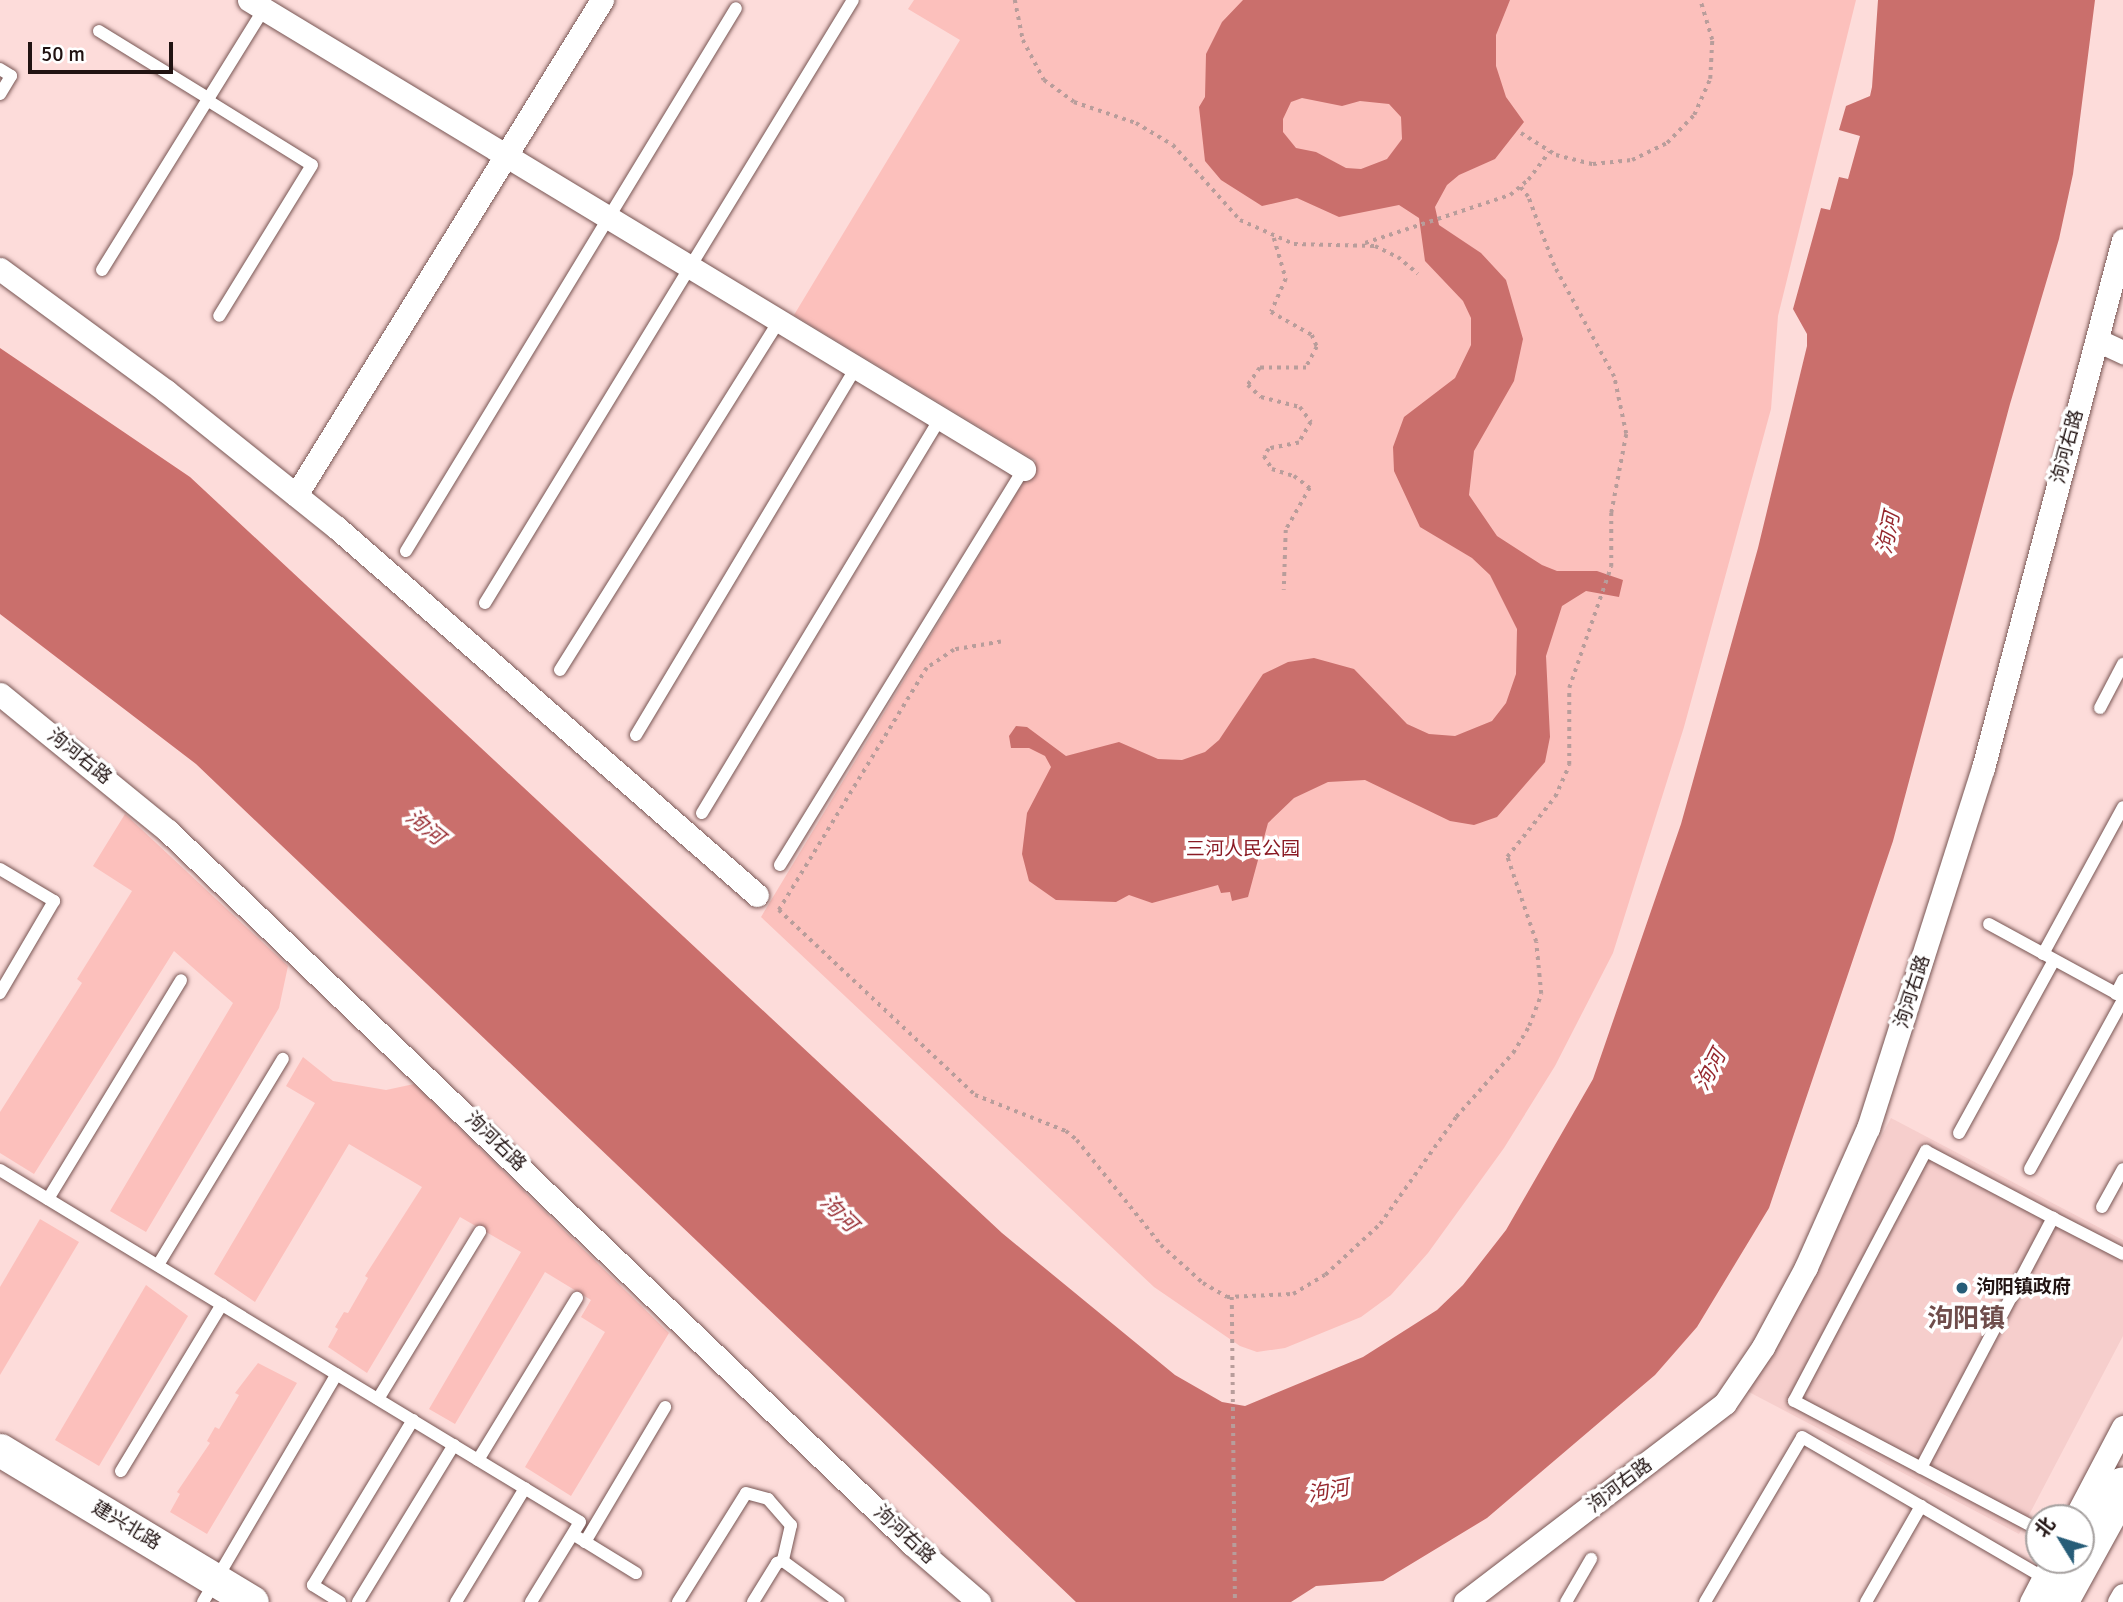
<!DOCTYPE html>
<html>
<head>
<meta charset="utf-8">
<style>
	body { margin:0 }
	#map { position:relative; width:2123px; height:1602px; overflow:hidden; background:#fddcda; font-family:Signika,"Noto Sans SC",sans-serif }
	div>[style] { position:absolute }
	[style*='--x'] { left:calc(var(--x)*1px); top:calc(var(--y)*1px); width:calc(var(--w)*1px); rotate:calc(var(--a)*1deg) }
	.built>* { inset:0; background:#f6cecc }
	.green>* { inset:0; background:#fcc0bc }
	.water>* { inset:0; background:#ca6f6c }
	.path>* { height:3.5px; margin-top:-1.75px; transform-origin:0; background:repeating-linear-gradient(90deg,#b89d9b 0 3.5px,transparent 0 8.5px) }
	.roads { filter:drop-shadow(0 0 2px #785654) drop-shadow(0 0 2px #785654) }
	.lane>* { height:12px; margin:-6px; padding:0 6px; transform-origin:6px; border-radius:6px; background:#fff }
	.street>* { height:23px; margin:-11.5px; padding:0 11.5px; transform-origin:11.5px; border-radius:11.5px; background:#fff }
	.secondary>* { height:33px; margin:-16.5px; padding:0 16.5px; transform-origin:16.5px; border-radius:16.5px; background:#fff }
	.highway>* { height:38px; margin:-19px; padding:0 19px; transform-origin:19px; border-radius:19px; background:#fff }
	.dots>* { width:19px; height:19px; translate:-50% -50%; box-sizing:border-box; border:4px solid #fff; border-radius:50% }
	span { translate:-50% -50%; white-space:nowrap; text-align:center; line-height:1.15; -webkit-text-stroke:7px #fff; paint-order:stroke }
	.street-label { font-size:19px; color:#211312 }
	.park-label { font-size:19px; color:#8a1b24 }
	.poi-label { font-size:19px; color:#211312; font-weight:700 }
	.left { translate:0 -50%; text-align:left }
	.water-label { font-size:21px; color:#96282e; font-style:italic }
	.district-label { font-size:26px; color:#6f4d4b; font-weight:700 }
	.north { position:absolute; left:2025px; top:1504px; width:70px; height:70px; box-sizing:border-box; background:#fff; border:2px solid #a6a1a0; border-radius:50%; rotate:308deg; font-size:19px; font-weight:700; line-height:28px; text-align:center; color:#211312 }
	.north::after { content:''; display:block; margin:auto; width:24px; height:32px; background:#275d78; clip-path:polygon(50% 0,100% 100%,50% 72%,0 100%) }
	.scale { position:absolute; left:28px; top:42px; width:145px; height:32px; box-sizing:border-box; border:4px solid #211312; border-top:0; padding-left:9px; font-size:21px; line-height:24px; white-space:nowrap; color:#211312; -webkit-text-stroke:5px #fff; paint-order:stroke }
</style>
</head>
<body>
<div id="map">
	<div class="built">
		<div style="clip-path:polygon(1891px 1118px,2123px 1240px,2123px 1336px,2019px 1534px,1747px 1391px)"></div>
	</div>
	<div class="green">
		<div style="clip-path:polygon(914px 0,1856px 0,1778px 316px,1771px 409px,1684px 727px,1613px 953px,1555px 1066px,1504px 1148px,1428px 1253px,1391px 1295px,1361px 1317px,1285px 1348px,1257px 1352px,1240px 1346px,1154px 1287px,761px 917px,1036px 461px,794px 315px,960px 40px,908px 9px)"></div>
		<div style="clip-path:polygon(125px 814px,288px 966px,279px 1008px,146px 1232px,110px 1211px,233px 1003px,174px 951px,34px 1174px,0 1153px,0 1112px,82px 983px,77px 979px,132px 891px,93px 866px)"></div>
		<div style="clip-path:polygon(303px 1057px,333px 1081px,386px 1090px,414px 1084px,669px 1333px,571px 1496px,525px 1467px,605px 1332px,581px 1317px,591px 1300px,545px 1272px,455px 1424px,429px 1409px,521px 1252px,460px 1217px,367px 1373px,328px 1347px,338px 1329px,335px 1327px,344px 1312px,348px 1313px,368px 1278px,365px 1276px,422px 1187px,349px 1144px,255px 1302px,214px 1274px,315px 1103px,286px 1086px)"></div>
		<div style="clip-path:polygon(40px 1219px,79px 1242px,0 1375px,0 1287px)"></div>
		<div style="clip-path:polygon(146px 1285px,188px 1316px,99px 1466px,55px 1440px)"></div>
		<div style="clip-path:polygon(258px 1363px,297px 1383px,207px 1534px,170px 1512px,180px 1494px,177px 1492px,210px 1443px,207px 1441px,215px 1427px,219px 1429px,239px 1395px,235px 1393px)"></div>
	</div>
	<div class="water">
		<div style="clip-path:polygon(evenodd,1243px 0,1510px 0,1496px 35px,1496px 66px,1506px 97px,1524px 122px,1495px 159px,1459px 175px,1447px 185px,1435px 207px,1439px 225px,1481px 253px,1506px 280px,1523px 339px,1514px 381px,1474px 451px,1469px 495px,1497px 536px,1542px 565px,1557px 571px,1597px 571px,1623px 580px,1619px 597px,1586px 591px,1562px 606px,1546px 656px,1550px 737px,1545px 762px,1497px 817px,1474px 825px,1450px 821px,1365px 780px,1328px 782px,1294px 798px,1268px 823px,1248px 897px,1232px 901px,1230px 892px,1221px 893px,1218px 885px,1152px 903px,1129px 895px,1116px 902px,1056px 900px,1029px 881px,1022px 854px,1027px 813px,1051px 767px,1045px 756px,1029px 748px,1011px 748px,1009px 736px,1016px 726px,1027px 727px,1066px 756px,1119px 742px,1158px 759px,1182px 760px,1205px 752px,1219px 740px,1263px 674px,1288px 662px,1314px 658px,1354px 669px,1407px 724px,1429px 734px,1455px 736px,1492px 721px,1506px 703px,1516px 674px,1517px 629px,1490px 575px,1472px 558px,1420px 527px,1394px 471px,1393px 447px,1404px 417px,1455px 378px,1471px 345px,1471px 318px,1463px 301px,1425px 261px,1419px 218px,1399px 205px,1339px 217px,1297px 198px,1262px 206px,1221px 180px,1205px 161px,1199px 107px,1205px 97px,1206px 54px,1222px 22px,1243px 0,1302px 98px,1342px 106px,1360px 101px,1389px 104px,1401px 117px,1402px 139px,1387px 159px,1361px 169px,1346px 168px,1316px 152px,1296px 148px,1283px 132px,1283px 119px,1291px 102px,1302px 98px)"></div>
		<div style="clip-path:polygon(1878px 0,2095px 0,2073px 174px,2059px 239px,2010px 404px,1893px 841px,1769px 1208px,1697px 1327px,1655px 1375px,1487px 1518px,1383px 1581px,1316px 1586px,1291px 1602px,1076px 1602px,196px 764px,0 614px,0 348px,190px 477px,1002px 1233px,1175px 1375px,1222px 1402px,1245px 1406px,1363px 1357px,1437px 1310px,1463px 1285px,1506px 1230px,1593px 1079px,1681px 824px,1758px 548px,1807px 346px,1807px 334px,1793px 309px,1821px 208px,1830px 210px,1839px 177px,1848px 179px,1860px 136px,1839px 130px,1846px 106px,1870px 96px,1872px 87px)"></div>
	</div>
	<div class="path">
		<div style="--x:1015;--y:0;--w:41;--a:78.7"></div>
		<div style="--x:1023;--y:40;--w:45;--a:62.3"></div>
		<div style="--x:1044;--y:80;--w:37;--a:36"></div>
		<div style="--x:1074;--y:102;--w:65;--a:18.7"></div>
		<div style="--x:1136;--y:123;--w:43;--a:30.7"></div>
		<div style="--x:1173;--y:145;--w:101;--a:48.2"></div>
		<div style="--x:1240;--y:220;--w:59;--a:24"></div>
		<div style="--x:1294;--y:244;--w:81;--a:1.4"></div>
		<div style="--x:1375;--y:246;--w:25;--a:26"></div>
		<div style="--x:1398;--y:257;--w:26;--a:40"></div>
		<div style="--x:1521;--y:133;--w:41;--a:32.2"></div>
		<div style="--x:1556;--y:155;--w:38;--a:14"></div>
		<div style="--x:1593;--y:164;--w:39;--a:-6"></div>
		<div style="--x:1632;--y:160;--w:39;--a:-26"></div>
		<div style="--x:1667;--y:143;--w:39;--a:-46"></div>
		<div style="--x:1694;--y:115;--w:39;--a:-66"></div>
		<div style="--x:1710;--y:79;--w:39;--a:-87"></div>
		<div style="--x:1712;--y:40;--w:42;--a:-106.7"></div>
		<div style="--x:1274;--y:238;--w:43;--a:73.7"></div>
		<div style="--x:1286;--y:279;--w:36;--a:114"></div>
		<div style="--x:1271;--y:312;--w:47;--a:29.3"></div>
		<div style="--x:1312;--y:335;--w:13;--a:67"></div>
		<div style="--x:1317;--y:347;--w:24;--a:118"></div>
		<div style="--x:1306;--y:368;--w:46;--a:180"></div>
		<div style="--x:1260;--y:368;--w:21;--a:125"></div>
		<div style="--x:1248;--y:385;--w:18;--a:43"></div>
		<div style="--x:1261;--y:397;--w:40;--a:14.4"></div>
		<div style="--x:1300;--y:407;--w:19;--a:54"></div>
		<div style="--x:1311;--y:422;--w:24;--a:120"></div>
		<div style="--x:1299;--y:443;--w:31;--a:169"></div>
		<div style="--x:1269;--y:449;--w:9;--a:126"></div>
		<div style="--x:1264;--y:456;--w:15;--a:58"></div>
		<div style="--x:1272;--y:469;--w:23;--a:18"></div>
		<div style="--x:1294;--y:476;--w:20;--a:37"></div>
		<div style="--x:1310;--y:488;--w:48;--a:119.7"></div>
		<div style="--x:1286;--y:530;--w:60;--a:91.9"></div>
		<div style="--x:1365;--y:243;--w:153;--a:-18.3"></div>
		<div style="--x:1510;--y:195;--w:23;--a:-40"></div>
		<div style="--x:1528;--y:180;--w:35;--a:-53"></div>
		<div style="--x:1001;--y:642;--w:48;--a:170.3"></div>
		<div style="--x:954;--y:650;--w:32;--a:146"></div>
		<div style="--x:927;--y:668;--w:284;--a:121.4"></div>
		<div style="--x:779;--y:910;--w:270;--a:43.3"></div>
		<div style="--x:975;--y:1095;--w:98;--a:21.6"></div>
		<div style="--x:1066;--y:1131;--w:14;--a:39"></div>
		<div style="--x:1077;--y:1140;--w:134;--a:51.3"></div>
		<div style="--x:1161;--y:1245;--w:57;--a:42.1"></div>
		<div style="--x:1203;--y:1283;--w:28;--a:30"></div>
		<div style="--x:1227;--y:1297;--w:66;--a:-2.6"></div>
		<div style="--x:1293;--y:1294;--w:37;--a:-31"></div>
		<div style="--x:1325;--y:1275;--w:75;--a:-42.8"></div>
		<div style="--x:1380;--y:1224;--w:131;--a:-54.6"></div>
		<div style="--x:1456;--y:1117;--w:86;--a:-48.3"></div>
		<div style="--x:1513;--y:1053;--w:31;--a:-59"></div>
		<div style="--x:1529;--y:1026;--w:34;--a:-69"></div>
		<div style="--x:1541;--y:994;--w:52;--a:-95.5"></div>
		<div style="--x:1536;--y:942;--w:90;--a:-108.8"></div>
		<div style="--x:1507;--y:857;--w:77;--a:-51.3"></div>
		<div style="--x:1555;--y:797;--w:35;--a:-66"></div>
		<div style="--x:1569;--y:765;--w:77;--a:-90"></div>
		<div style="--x:1569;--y:688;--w:128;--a:-70.9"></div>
		<div style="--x:1611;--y:567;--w:54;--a:-90"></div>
		<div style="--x:1611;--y:513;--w:80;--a:-79.2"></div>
		<div style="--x:1626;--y:434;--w:58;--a:-101.9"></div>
		<div style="--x:1614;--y:377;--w:126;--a:-118.4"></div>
		<div style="--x:1554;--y:266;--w:74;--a:-110.6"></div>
		<div style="--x:1528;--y:197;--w:13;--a:-129"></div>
		<div style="--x:1232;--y:1297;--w:305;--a:89.4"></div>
	</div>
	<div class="roads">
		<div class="lane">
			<div style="--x:99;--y:31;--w:128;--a:31.6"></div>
			<div style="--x:0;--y:69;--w:13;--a:32"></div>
			<div style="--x:11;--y:76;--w:21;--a:121"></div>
			<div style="--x:207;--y:100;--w:123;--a:31.8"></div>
			<div style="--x:312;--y:165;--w:177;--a:121.6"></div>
			<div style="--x:102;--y:270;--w:307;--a:-58.2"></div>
			<div style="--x:406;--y:551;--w:635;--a:-58.71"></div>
			<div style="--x:485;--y:603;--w:706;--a:-58.61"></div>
			<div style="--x:560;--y:670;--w:412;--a:-57.9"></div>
			<div style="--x:2100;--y:708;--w:50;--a:-62.4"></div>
			<div style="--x:636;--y:735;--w:428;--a:-59.1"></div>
			<div style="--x:702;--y:813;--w:460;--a:-58.9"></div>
			<div style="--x:780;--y:865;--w:465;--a:-58.4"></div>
			<div style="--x:0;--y:869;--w:63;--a:30.7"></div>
			<div style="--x:54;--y:901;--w:107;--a:120.4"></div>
			<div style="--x:1989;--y:924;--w:153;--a:28.6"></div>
			<div style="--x:2043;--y:954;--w:167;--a:-61.4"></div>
			<div style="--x:2116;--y:994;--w:16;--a:-63"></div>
			<div style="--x:1959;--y:1133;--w:197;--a:-61.2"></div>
			<div style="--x:2030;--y:1169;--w:193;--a:-61.2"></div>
			<div style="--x:0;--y:1170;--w:678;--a:31.25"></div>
			<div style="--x:580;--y:1522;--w:94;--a:121.5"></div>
			<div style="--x:48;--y:1199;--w:256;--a:-58.7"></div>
			<div style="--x:2102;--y:1207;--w:43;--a:-61.1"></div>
			<div style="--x:158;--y:1265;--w:241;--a:-58.8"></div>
			<div style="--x:378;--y:1399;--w:196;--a:-58.6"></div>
			<div style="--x:478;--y:1460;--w:190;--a:-58.6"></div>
			<div style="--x:1921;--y:1468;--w:283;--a:-62.2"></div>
			<div style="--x:2053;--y:1218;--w:79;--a:27.2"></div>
			<div style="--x:121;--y:1471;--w:195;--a:-58.8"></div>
			<div style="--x:2039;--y:1530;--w:277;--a:-152.2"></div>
			<div style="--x:1794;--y:1401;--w:283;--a:-62.2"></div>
			<div style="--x:1926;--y:1151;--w:144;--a:27.8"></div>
			<div style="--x:579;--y:1538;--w:67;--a:31.6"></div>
			<div style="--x:585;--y:1542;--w:157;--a:-59.3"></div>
			<div style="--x:203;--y:1602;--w:264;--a:-59.6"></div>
			<div style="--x:340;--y:1602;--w:32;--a:-148"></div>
			<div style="--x:313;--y:1585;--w:193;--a:-58.8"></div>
			<div style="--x:358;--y:1602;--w:184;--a:-58.6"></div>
			<div style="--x:456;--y:1602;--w:133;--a:-58.8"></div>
			<div style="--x:678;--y:1602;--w:128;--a:-58"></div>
			<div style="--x:746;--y:1493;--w:23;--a:15"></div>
			<div style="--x:768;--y:1499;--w:35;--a:49"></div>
			<div style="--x:791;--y:1525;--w:37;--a:103"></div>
			<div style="--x:753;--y:1602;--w:46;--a:-58.4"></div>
			<div style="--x:777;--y:1563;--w:6;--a:-18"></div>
			<div style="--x:783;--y:1561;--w:69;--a:36.2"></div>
			<div style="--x:1566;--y:1602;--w:50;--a:-59.8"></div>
			<div style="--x:1705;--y:1602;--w:191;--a:-59.5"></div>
			<div style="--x:1802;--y:1437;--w:285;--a:30.2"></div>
			<div style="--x:1866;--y:1602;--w:111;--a:-60.2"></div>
		</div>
		<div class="street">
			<div style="--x:249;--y:0;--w:906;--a:31.18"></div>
			<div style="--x:0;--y:269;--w:206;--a:36.3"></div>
			<div style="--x:166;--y:391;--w:218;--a:38.7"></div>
			<div style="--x:336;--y:527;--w:559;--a:41.16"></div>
			<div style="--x:2097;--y:340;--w:29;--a:25"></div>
			<div style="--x:296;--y:495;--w:582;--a:-58.28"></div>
			<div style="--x:0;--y:694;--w:217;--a:39.2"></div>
			<div style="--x:168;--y:831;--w:1030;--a:43.78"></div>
			<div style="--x:912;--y:1544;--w:89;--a:40.9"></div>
			<div style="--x:2075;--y:1518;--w:103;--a:-62.2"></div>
			<div style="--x:1465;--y:1602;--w:327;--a:-37.4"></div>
			<div style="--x:1725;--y:1403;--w:68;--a:-55.8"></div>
			<div style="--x:1763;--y:1347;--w:91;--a:-61.7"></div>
			<div style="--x:1806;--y:1267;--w:152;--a:-66"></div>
			<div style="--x:1868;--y:1128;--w:378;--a:-72.3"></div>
			<div style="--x:1983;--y:768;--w:546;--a:-75.15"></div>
			<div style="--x:2031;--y:1602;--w:47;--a:-62.4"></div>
			<div style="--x:2119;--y:1602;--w:8;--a:-60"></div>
		</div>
		<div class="secondary">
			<div style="--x:0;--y:1450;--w:294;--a:31.1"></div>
		</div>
		<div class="highway">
			<div style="--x:2059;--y:1602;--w:132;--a:-61.1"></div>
		</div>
	</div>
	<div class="dots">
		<div style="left:1962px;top:1288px;background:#275d78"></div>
	</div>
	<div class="street-label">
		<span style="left:2068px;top:447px;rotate:-75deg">泃河右路</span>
		<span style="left:79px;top:757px;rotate:39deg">泃河右路</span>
		<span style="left:1913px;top:992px;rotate:-72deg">泃河右路</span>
		<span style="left:495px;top:1142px;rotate:44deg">泃河右路</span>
		<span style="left:1620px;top:1486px;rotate:-37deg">泃河右路</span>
		<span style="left:126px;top:1526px;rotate:31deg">建兴北路</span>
		<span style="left:904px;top:1535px;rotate:43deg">泃河右路</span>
	</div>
	<div class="park-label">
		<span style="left:1243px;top:850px">三河人民公园</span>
	</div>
	<div class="poi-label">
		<span class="left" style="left:1976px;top:1288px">泃阳镇政府</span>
	</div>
	<div class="water-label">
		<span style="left:1888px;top:533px;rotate:-78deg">泃河</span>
		<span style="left:425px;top:827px;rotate:39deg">泃河</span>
		<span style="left:1710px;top:1070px;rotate:-62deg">泃河</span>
		<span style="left:839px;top:1213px;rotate:45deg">泃河</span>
		<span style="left:1328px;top:1491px;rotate:-11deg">泃河</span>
	</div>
	<div class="district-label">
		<span style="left:1966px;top:1320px">泃阳镇</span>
	</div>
	<div class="north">北</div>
	<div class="scale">50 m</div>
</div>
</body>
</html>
